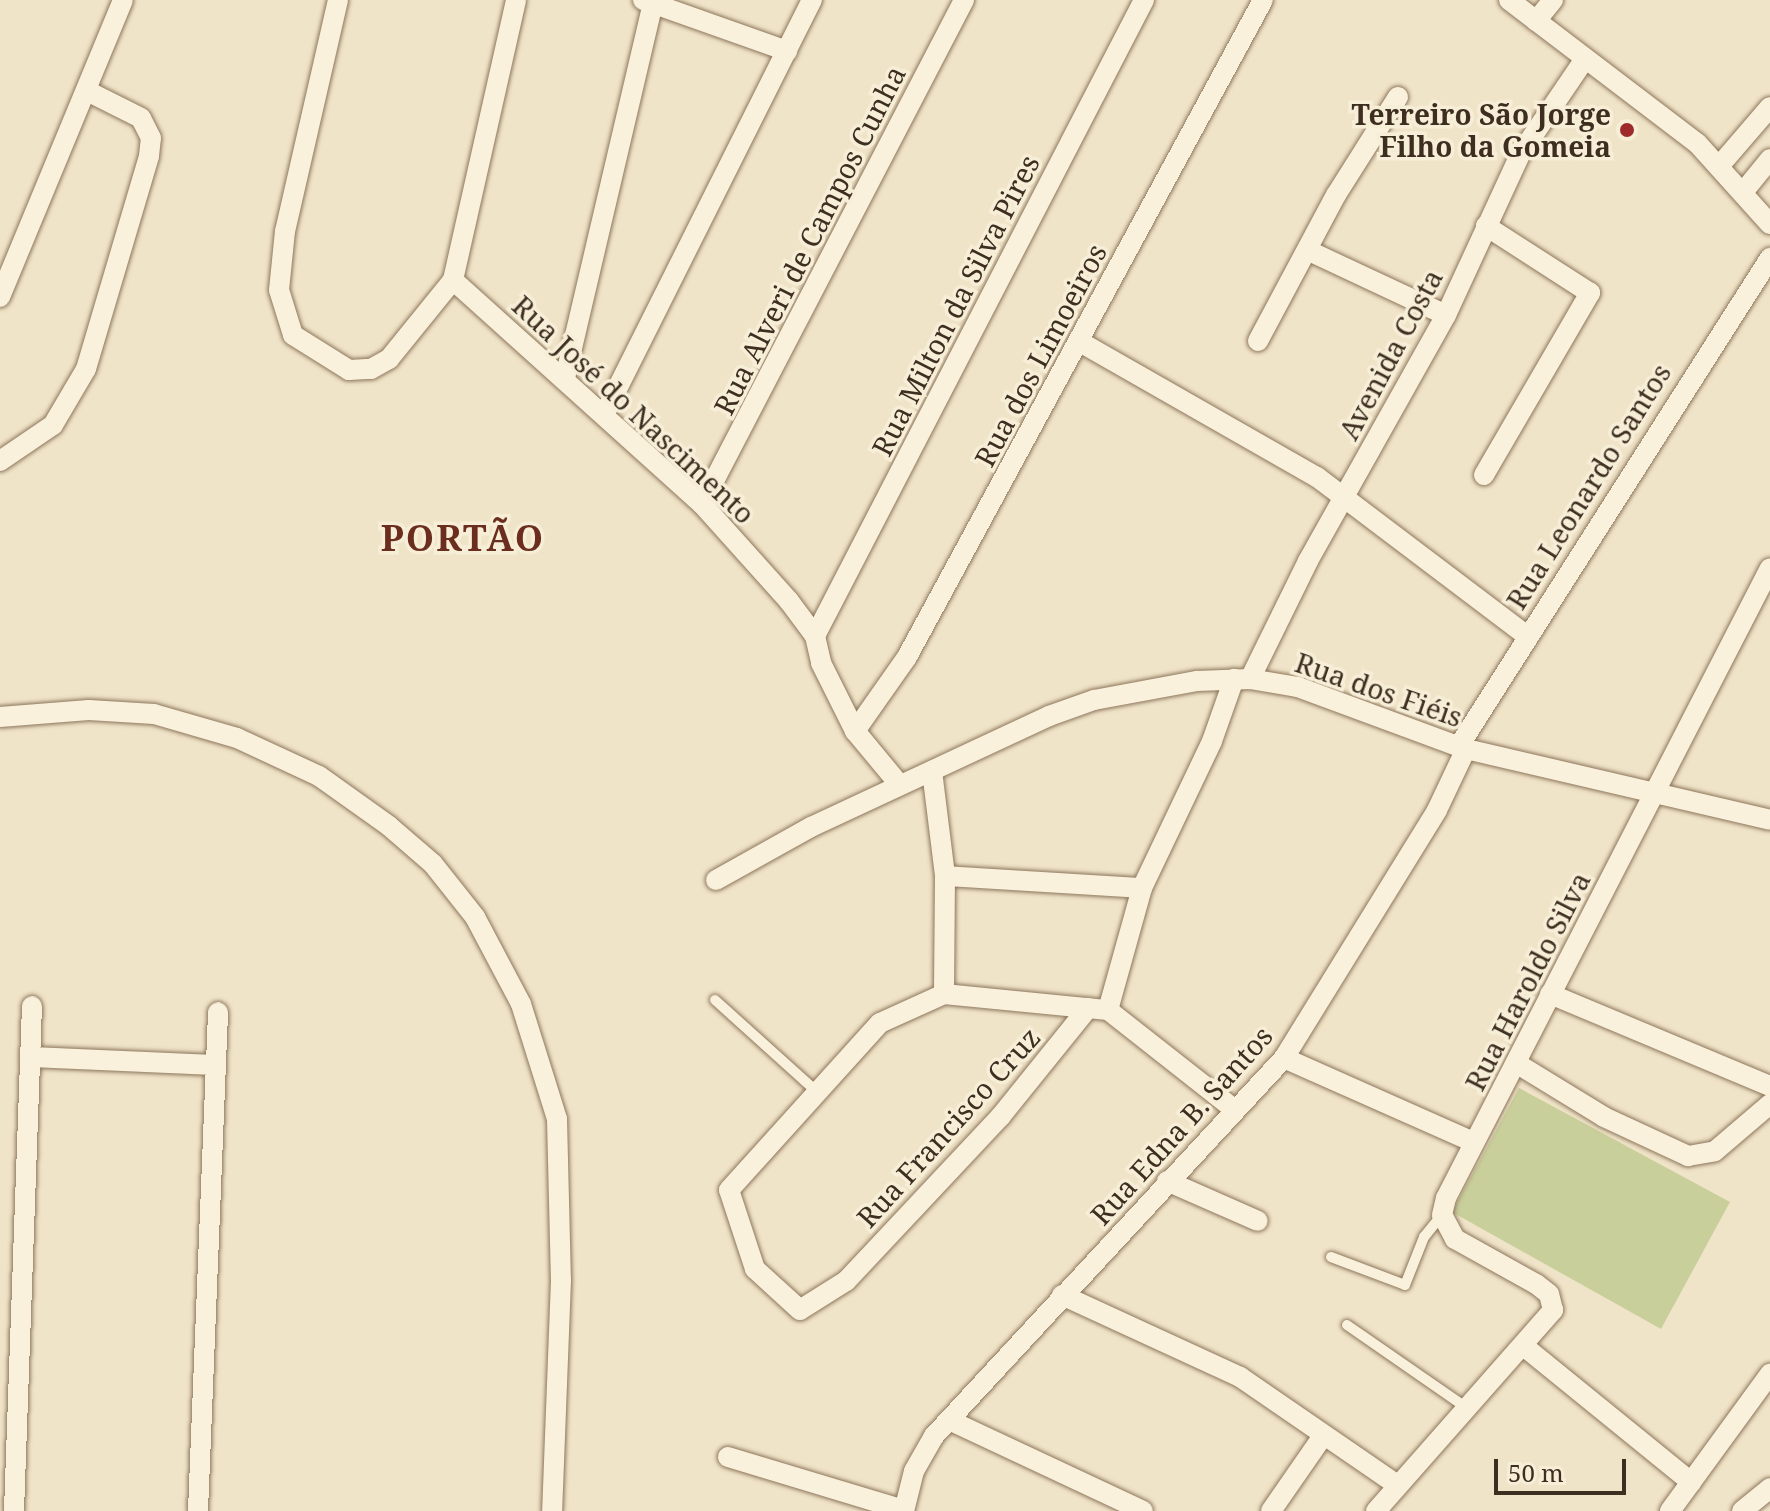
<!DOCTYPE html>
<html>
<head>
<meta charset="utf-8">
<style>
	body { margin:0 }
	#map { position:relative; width:1770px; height:1511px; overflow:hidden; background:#f0e4c8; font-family:"Noto Serif",serif }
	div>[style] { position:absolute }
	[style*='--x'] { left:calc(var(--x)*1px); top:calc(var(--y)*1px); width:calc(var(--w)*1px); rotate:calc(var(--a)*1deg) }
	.green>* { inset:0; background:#c9cf9b }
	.roads { filter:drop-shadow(0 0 2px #8d765c) drop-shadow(0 0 2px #8d765c) }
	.service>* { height:10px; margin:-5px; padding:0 5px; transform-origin:5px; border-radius:5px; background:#faf1dc }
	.minor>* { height:20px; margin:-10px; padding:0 10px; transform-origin:10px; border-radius:10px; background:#faf1dc }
	.dots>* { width:22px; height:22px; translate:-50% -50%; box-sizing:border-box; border:4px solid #f7eed8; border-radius:50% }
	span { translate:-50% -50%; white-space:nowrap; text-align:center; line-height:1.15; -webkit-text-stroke:7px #f7eed8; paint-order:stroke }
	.poi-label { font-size:28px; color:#3d2e20; font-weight:700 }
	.right { translate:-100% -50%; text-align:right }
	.street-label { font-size:28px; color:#3d2e20 }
	.district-label { font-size:36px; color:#6b2e1e; font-weight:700; letter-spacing:2px }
	.scale { position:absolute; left:1494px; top:1459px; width:132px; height:36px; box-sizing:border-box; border:4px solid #3d2e20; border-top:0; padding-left:10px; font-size:24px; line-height:28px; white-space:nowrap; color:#3d2e20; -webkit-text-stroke:6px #f7eed8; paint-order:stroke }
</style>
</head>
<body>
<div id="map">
	<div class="green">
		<div style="clip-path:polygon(1519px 1088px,1730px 1202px,1661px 1329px,1452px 1212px)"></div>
	</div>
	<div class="roads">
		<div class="service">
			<div style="--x:715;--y:1000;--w:135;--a:42"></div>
			<div style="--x:1331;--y:1257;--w:79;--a:20.7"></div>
			<div style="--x:1405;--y:1285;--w:52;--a:-68.4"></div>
			<div style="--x:1424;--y:1237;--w:28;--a:-51"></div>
			<div style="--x:1347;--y:1325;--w:146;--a:34.7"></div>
		</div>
		<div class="minor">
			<div style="--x:338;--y:0;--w:237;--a:102.9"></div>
			<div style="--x:285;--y:231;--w:59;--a:95.8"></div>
			<div style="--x:279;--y:290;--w:47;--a:72.7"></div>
			<div style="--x:293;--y:335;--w:66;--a:32"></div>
			<div style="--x:349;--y:370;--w:22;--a:-3"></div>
			<div style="--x:371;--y:369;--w:21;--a:-29"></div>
			<div style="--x:389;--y:359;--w:102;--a:-51"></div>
			<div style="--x:453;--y:280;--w:287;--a:-77.3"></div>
			<div style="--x:643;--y:0;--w:153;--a:19.5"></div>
			<div style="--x:1509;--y:0;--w:236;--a:37.3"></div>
			<div style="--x:1697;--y:143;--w:109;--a:48"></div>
			<div style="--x:1536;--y:21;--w:27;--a:-51"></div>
			<div style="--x:1721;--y:164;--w:75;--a:-49.3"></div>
			<div style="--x:1744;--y:191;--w:41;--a:-50.9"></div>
			<div style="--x:1307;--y:250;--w:153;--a:25.1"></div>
			<div style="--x:453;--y:280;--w:335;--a:42"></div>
			<div style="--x:702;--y:504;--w:130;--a:48.1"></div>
			<div style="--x:789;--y:601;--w:44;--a:53.4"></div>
			<div style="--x:815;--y:636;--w:28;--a:77"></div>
			<div style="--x:821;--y:663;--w:76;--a:63.4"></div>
			<div style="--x:855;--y:731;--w:69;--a:50.3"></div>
			<div style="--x:0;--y:297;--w:321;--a:-67.5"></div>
			<div style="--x:1258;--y:341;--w:166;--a:-61.9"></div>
			<div style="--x:1336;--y:195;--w:116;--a:-57.7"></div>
			<div style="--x:1080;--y:342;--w:273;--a:29.7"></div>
			<div style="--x:1317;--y:477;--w:263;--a:37.1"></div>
			<div style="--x:565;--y:378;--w:385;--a:-76.8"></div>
			<div style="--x:605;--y:413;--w:462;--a:-63.4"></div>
			<div style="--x:0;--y:461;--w:64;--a:-34.2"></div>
			<div style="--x:53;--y:425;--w:65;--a:-59.5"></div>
			<div style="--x:86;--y:369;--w:222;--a:-73.5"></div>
			<div style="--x:149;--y:156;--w:18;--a:-84"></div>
			<div style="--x:151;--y:138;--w:22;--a:-117"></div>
			<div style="--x:141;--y:118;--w:58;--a:-153.4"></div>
			<div style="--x:1484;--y:475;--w:211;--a:-59.8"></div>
			<div style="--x:1590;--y:293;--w:124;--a:-147.2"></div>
			<div style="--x:702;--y:504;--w:568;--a:-62.53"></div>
			<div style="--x:815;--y:636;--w:716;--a:-62.65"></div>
			<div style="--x:1250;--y:679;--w:131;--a:-63.8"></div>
			<div style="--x:1308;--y:561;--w:282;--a:-60.7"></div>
			<div style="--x:1446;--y:315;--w:179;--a:-65.2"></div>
			<div style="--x:1521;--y:153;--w:114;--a:-55.8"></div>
			<div style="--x:0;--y:717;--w:89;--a:-4.5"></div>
			<div style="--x:89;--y:710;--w:65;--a:3.5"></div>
			<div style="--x:154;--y:714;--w:86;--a:16.1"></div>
			<div style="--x:237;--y:738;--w:90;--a:24.9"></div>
			<div style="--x:319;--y:776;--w:86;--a:35.5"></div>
			<div style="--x:389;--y:826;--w:58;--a:40.8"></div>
			<div style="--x:433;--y:864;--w:68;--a:51.6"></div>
			<div style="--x:475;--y:917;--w:98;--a:62.1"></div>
			<div style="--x:521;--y:1004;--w:121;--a:72.6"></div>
			<div style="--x:557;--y:1119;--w:161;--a:88.6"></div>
			<div style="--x:561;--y:1280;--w:231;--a:92.2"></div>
			<div style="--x:855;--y:731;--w:90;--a:-54.9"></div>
			<div style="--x:907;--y:657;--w:747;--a:-61.55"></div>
			<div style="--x:1459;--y:746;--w:579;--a:-57.49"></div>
			<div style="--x:932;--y:771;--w:106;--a:82.9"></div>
			<div style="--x:945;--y:876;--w:118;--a:90.5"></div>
			<div style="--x:945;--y:876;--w:197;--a:3.5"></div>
			<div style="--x:716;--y:880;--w:109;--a:-29.2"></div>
			<div style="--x:811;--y:827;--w:263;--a:-25"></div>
			<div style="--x:1049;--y:716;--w:48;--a:-19.6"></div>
			<div style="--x:1094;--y:700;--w:105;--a:-10.5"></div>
			<div style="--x:1197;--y:681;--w:53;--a:-2.2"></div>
			<div style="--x:1250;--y:679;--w:49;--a:9.5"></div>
			<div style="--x:1298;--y:687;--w:179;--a:20.3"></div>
			<div style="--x:1466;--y:749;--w:312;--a:13.1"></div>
			<div style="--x:1550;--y:994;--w:238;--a:22.7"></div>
			<div style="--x:1088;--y:1008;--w:139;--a:128.9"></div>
			<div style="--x:1001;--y:1116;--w:226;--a:133.2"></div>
			<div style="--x:846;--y:1281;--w:54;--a:147.8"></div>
			<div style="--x:800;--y:1310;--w:61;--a:-137.7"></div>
			<div style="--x:755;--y:1269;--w:83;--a:-108.2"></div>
			<div style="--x:729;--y:1190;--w:225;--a:-47.9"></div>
			<div style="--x:880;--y:1023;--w:70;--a:-24.4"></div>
			<div style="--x:944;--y:994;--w:165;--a:5.6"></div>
			<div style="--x:1108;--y:1010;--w:127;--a:-74.4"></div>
			<div style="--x:1142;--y:888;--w:163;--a:-64.5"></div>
			<div style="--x:1212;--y:741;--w:66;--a:-70.5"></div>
			<div style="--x:1108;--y:1010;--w:160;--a:38.2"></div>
			<div style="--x:30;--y:1057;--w:186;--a:2.5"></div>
			<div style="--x:1284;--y:1058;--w:208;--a:23.9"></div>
			<div style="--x:1516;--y:1063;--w:103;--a:31.5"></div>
			<div style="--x:1604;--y:1117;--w:93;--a:24.9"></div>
			<div style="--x:1688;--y:1156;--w:27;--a:-10"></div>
			<div style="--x:1715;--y:1151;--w:72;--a:-40.5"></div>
			<div style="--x:1167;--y:1181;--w:99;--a:23.7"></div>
			<div style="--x:1062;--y:1295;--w:196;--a:24.7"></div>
			<div style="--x:1240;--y:1377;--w:191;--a:34.5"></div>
			<div style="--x:1526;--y:1348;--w:213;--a:39.1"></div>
			<div style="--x:949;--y:1420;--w:214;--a:25.1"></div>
			<div style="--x:728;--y:1457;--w:184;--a:16.8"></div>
			<div style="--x:14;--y:1511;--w:505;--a:-87.96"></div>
			<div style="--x:198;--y:1511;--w:499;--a:-87.7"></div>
			<div style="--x:904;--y:1511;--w:41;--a:-76"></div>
			<div style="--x:914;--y:1471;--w:40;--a:-60.3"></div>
			<div style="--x:934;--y:1436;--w:515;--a:-47.2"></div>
			<div style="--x:1284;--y:1058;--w:291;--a:-58.3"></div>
			<div style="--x:1437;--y:810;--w:68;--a:-64.6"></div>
			<div style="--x:1271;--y:1511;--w:91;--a:-55.3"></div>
			<div style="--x:1376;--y:1511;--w:268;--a:-48.6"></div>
			<div style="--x:1553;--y:1310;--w:16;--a:-104"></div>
			<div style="--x:1549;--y:1294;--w:16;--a:-142"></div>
			<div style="--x:1536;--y:1284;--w:93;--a:-150.9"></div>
			<div style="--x:1455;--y:1239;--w:27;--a:-118"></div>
			<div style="--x:1442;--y:1215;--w:17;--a:-77"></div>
			<div style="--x:1446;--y:1198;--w:708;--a:-62.78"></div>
			<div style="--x:1670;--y:1511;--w:170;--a:-53.9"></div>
			<div style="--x:1742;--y:1511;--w:36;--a:-39"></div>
		</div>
	</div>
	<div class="dots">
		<div style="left:1627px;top:130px;background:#9e2a2b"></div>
	</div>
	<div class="poi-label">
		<span class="right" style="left:1611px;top:130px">Terreiro São Jorge<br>Filho da Gomeia</span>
	</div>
	<div class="street-label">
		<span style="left:809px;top:240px;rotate:-63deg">Rua Alveri de Campos Cunha</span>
		<span style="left:955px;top:305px;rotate:-63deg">Rua Milton da Silva Pires</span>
		<span style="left:1390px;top:354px;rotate:-62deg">Avenida Costa</span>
		<span style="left:1040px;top:355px;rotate:-62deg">Rua dos Limoeiros</span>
		<span style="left:634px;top:409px;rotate:43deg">Rua José do Nascimento</span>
		<span style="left:1588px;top:486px;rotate:-58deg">Rua Leonardo Santos</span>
		<span style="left:1379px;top:689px;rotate:19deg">Rua dos Fiéis</span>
		<span style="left:1527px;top:981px;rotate:-63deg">Rua Haroldo Silva</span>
		<span style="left:1181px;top:1125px;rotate:-48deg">Rua Edna B. Santos</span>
		<span style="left:948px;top:1127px;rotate:-48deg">Rua Francisco Cruz</span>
	</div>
	<div class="district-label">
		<span style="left:463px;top:538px">PORTÃO</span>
	</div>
	<div class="scale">50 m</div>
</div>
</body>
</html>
